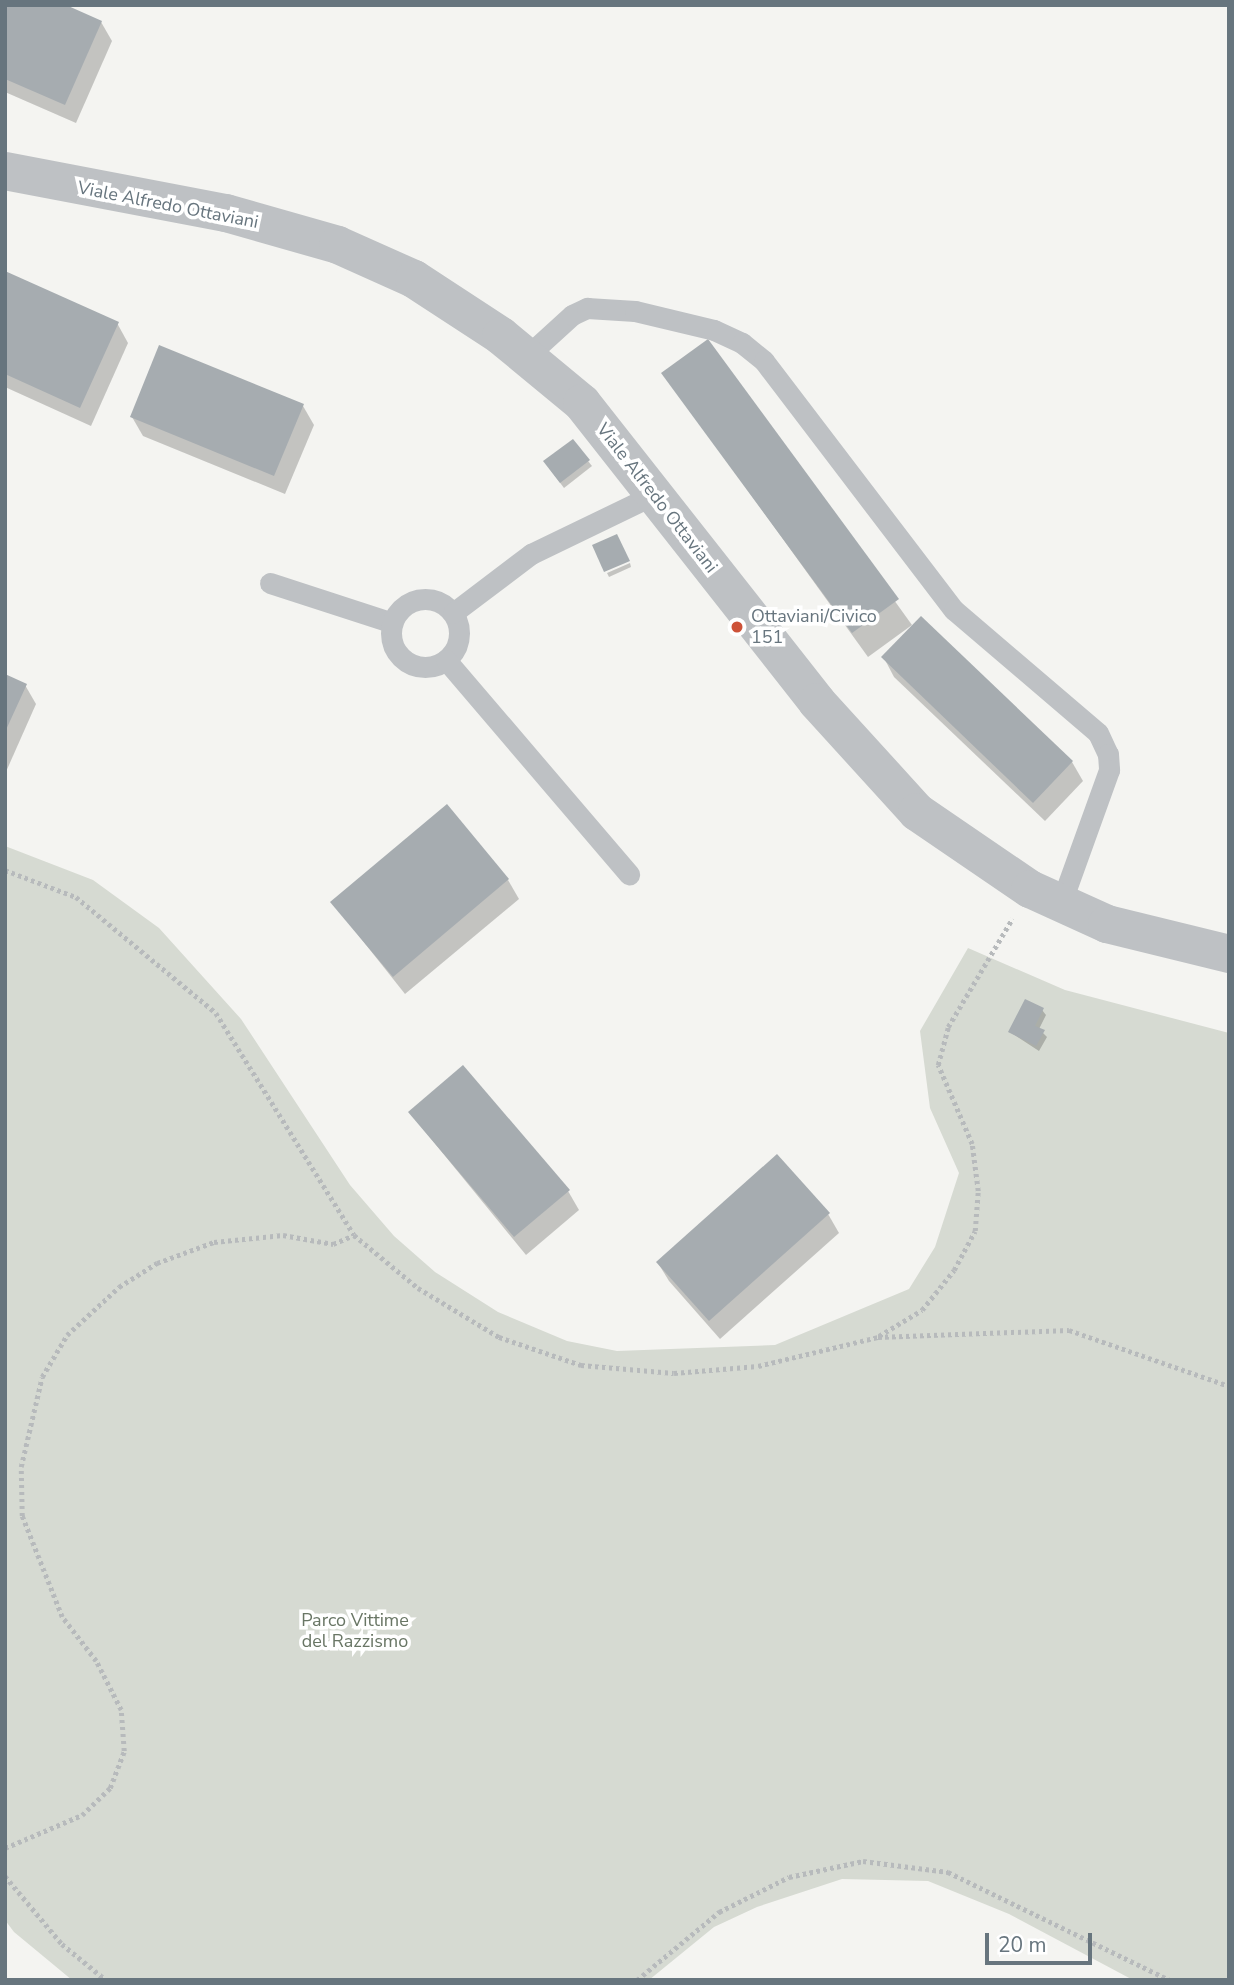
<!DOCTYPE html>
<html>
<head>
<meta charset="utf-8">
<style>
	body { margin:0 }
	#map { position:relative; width:1234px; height:1985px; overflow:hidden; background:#f4f4f1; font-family:"Nunito Sans",sans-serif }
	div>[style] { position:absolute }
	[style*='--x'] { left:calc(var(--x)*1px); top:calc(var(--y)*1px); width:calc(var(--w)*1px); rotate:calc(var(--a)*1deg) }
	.green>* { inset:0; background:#d6dad2 }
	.shadow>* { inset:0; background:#0003 }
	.building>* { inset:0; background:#a6acb0 }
	.path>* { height:4.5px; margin-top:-2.25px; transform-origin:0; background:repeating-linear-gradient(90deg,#b7babc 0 3.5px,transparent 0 7px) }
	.service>* { height:21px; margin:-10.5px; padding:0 10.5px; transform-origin:10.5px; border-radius:10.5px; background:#bec1c4 }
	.service>.ring { margin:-10.5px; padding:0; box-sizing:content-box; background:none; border:21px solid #bec1c4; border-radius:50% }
	.minor>* { height:38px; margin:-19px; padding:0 19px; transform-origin:19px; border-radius:19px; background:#bec1c4 }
	.dots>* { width:19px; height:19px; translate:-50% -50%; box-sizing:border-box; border:4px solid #fff; border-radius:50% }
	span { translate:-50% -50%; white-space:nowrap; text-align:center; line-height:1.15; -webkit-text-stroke:7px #fff; paint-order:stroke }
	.street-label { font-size:18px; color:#67757e }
	.poi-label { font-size:18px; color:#67757e }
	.left { translate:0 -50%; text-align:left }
	.park-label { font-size:18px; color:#697665 }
	.frame { position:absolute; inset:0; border:7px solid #67757e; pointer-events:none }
	.scale { position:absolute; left:985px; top:1933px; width:107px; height:32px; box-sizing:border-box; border:4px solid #67757e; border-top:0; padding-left:9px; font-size:21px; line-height:24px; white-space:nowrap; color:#67757e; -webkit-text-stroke:5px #fff; paint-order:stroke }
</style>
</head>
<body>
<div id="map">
	<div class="green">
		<div style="clip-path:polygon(5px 846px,93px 880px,159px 928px,241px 1019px,350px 1185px,394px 1236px,435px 1272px,498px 1312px,567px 1341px,617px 1351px,775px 1345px,909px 1289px,935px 1247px,959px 1173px,930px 1108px,920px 1031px,968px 948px,1065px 990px,1229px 1033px,1229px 1980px,1133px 1980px,1009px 1914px,928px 1881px,842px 1879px,757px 1907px,714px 1927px,649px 1980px,72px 1980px,14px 1932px,5px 1920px)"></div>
	</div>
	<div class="shadow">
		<div style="clip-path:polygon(5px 5px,101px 22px,112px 41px,76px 123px,5px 92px)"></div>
		<div style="clip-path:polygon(5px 273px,117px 323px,128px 343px,91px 426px,5px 387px)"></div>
		<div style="clip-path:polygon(708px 341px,912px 625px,868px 657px,664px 374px)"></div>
		<div style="clip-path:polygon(303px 406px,314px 425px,285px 494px,143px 436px,132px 417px)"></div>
		<div style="clip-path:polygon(588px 461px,592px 466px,564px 488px,549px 468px)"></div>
		<div style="clip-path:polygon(630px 563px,631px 567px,609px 577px,607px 573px)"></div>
		<div style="clip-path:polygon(884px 658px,1072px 762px,1083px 781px,1045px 821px,894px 677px)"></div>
		<div style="clip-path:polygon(5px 676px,25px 685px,36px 704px,5px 774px)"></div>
		<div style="clip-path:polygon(508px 880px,519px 899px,405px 994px,332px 902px)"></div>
		<div style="clip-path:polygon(1042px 1010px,1046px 1015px,1039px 1029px,1047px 1037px,1039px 1051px,1010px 1032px)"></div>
		<div style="clip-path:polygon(410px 1113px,568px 1191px,579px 1210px,526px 1255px)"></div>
		<div style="clip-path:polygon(828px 1214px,839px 1233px,720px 1339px,669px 1281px,658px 1263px)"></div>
	</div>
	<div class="building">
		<div style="clip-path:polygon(5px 5px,66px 5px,102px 21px,65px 105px,5px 79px)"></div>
		<div style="clip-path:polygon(5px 271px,119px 322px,80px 408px,5px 374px)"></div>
		<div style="clip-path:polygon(708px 339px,899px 599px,852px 633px,661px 373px)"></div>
		<div style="clip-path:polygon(159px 345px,304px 404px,274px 476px,130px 417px)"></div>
		<div style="clip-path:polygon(573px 439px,590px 460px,560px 483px,543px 461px)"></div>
		<div style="clip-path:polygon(617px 534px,630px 561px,604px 572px,592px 545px)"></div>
		<div style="clip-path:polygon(921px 616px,1073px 761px,1033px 803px,881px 657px)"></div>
		<div style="clip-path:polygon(5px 674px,27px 684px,5px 732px)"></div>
		<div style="clip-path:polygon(447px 804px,509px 879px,393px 977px,330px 902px)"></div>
		<div style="clip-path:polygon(1025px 999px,1044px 1008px,1035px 1026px,1045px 1030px,1036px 1046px,1008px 1032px)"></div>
		<div style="clip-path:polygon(463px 1065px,570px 1190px,514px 1237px,408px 1112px)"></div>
		<div style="clip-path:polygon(777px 1154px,830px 1213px,709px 1321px,656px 1262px)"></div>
	</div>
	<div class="path">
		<div style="--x:5;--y:870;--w:76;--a:20.8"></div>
		<div style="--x:76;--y:897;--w:182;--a:39.6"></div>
		<div style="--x:216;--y:1013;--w:261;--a:58.1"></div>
		<div style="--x:354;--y:1235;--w:83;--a:39.6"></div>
		<div style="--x:418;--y:1288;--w:95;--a:31.2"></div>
		<div style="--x:499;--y:1337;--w:87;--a:18.9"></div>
		<div style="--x:581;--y:1365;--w:93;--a:4.9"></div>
		<div style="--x:674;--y:1373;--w:84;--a:-4.8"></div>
		<div style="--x:758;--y:1366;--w:123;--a:-13.6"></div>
		<div style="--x:878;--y:1337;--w:191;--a:-2.1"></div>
		<div style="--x:1069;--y:1330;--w:170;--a:19.3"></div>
		<div style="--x:879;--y:1336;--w:50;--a:-31.2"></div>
		<div style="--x:922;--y:1310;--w:51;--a:-51.3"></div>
		<div style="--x:954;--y:1270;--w:44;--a:-61.7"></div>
		<div style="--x:975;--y:1231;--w:40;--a:-85.7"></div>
		<div style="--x:978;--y:1191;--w:47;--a:-97.3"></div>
		<div style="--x:972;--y:1144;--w:86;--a:-113.3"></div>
		<div style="--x:938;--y:1065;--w:39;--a:-75"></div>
		<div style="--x:948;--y:1027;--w:126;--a:-59.3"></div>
		<div style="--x:5;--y:1848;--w:84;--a:-23.2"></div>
		<div style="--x:82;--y:1815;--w:39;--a:-44"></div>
		<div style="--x:110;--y:1788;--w:40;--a:-69"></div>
		<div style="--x:124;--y:1751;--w:41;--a:-94.2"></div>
		<div style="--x:121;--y:1710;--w:55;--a:-117"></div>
		<div style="--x:96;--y:1661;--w:56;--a:-127.7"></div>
		<div style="--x:62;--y:1617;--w:109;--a:-111.6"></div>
		<div style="--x:22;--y:1516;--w:49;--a:-91.2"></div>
		<div style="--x:21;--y:1467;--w:92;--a:-76.9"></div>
		<div style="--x:42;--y:1377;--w:49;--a:-59.2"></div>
		<div style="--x:67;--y:1335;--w:71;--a:-42.7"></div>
		<div style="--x:119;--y:1287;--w:45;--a:-32.3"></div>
		<div style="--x:157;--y:1263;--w:61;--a:-20.2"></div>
		<div style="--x:214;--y:1242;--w:69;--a:-5.8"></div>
		<div style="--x:283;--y:1235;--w:51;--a:10.2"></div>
		<div style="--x:333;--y:1244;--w:23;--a:-23"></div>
		<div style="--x:5;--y:1876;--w:89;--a:50"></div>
		<div style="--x:62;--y:1944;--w:57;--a:39.3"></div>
		<div style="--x:637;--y:1980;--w:107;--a:-39.7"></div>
		<div style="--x:719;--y:1912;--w:78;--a:-26.6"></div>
		<div style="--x:789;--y:1877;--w:76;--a:-12.2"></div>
		<div style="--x:863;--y:1861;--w:86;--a:7.4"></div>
		<div style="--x:948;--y:1872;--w:246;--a:26"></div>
	</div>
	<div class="service">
		<div style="--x:526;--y:357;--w:62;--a:-42.4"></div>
		<div style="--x:572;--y:315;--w:17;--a:-25"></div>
		<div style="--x:587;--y:308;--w:48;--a:3.6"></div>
		<div style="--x:635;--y:311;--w:81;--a:13.5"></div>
		<div style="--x:714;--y:330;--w:31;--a:25"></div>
		<div style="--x:742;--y:343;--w:28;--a:39"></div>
		<div style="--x:764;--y:361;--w:313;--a:52.7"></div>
		<div style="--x:954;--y:610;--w:189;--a:40.5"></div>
		<div style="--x:1098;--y:733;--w:23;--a:65"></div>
		<div style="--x:1108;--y:754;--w:16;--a:86"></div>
		<div style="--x:1109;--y:770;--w:141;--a:109.8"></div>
		<div style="--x:270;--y:583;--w:129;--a:18"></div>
		<div class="ring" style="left:391px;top:599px;width:47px;height:47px"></div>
		<div style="--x:453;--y:613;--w:98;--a:-37.1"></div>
		<div style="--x:531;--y:554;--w:138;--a:-25.8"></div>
		<div style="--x:446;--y:660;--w:282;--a:49.5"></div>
	</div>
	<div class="minor">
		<div style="--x:5;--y:171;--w:225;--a:10.8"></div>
		<div style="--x:226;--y:213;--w:116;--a:15.9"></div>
		<div style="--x:338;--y:245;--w:83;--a:24.1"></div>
		<div style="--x:414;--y:279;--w:104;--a:33.2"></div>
		<div style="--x:501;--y:336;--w:105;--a:39.6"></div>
		<div style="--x:582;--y:403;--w:380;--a:51.8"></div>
		<div style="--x:817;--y:702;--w:149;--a:47.7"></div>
		<div style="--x:917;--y:812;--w:137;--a:34.3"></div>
		<div style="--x:1030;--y:889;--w:85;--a:24.4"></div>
		<div style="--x:1107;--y:924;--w:126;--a:13.8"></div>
	</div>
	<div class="dots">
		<div style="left:737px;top:627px;background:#cd5238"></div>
	</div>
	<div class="street-label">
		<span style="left:168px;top:205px;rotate:11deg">Viale Alfredo Ottaviani</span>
		<span style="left:657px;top:498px;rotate:52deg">Viale Alfredo Ottaviani</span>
	</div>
	<div class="poi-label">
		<span class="left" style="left:751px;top:627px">Ottaviani/Civico<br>151</span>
	</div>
	<div class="park-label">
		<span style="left:355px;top:1631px">Parco Vittime<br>del Razzismo</span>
	</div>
	<div class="frame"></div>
	<div class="scale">20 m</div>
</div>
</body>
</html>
